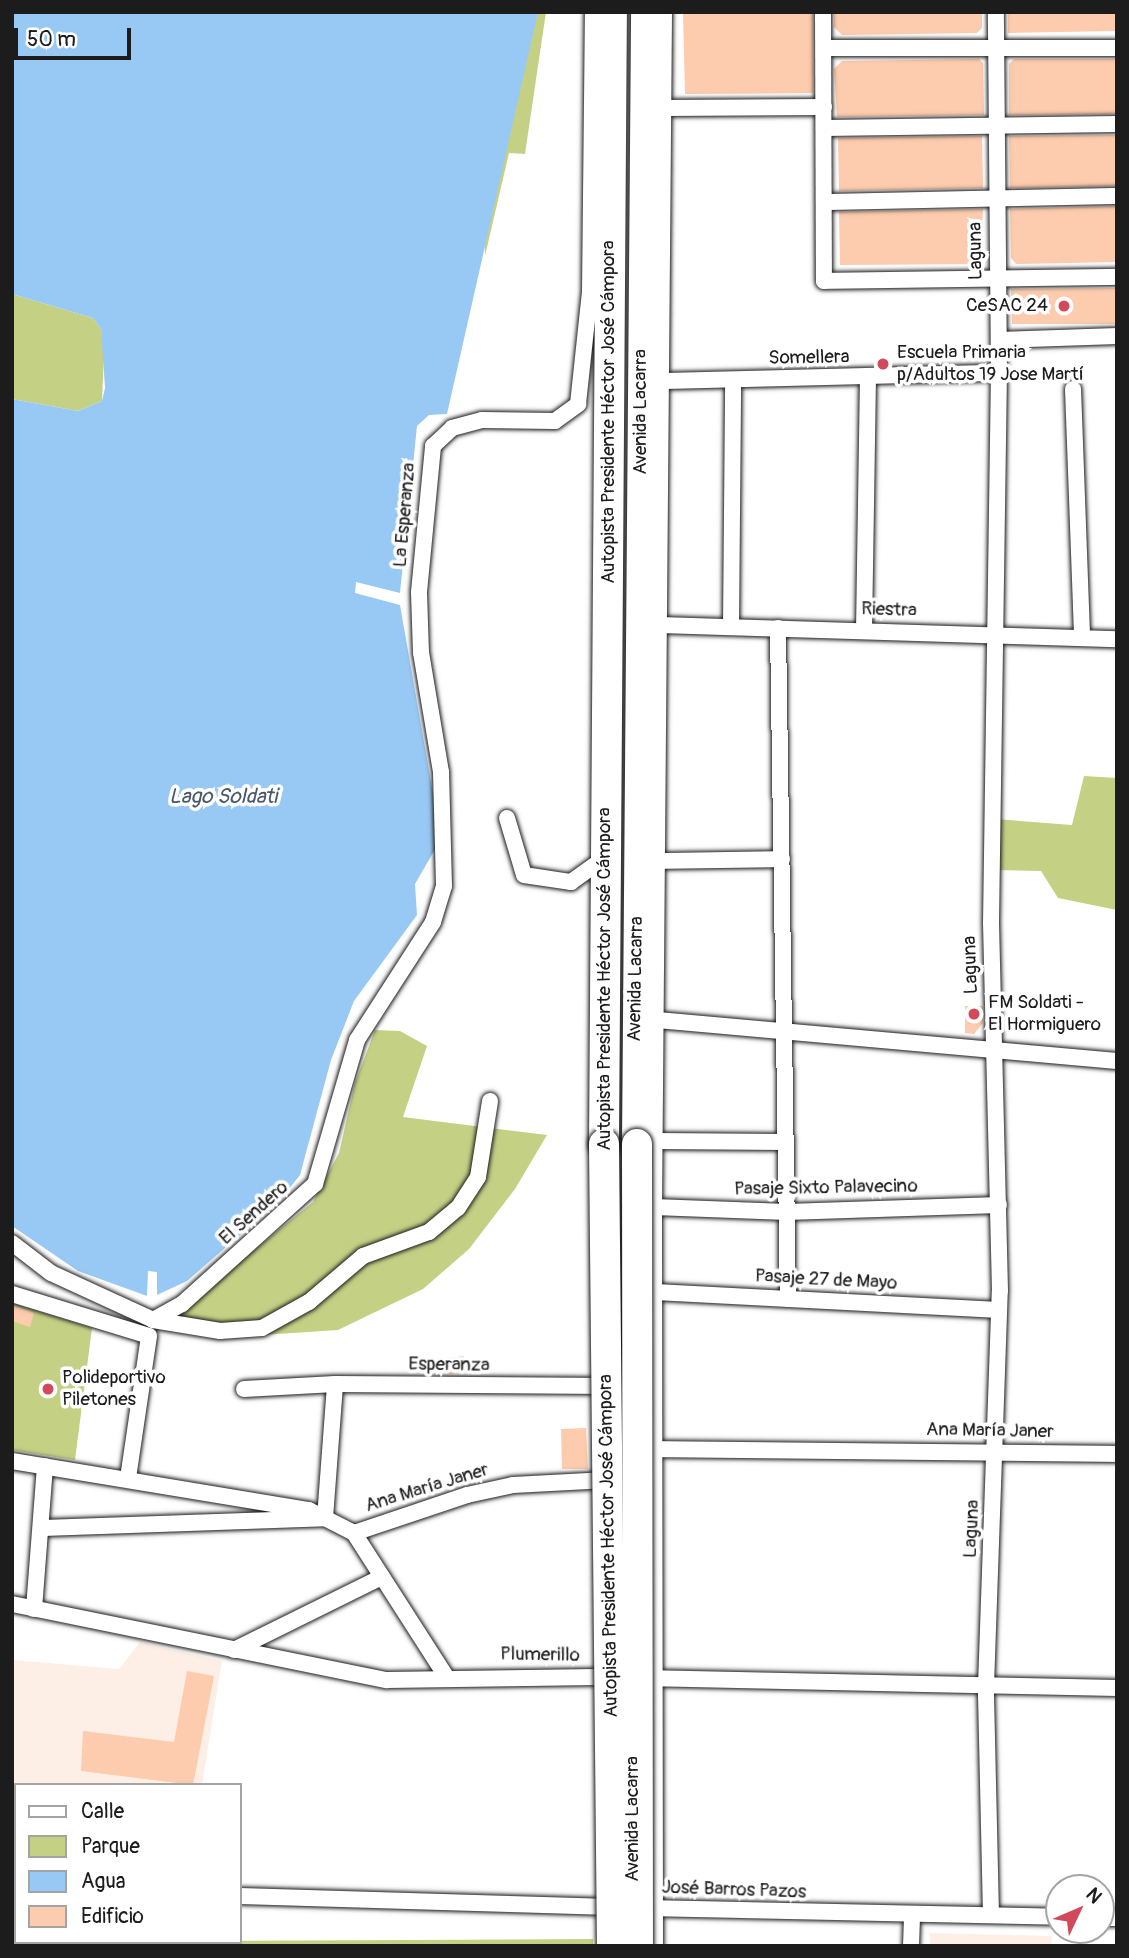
<!DOCTYPE html>
<html>
<head>
<meta charset="utf-8">
<style>
	body { margin:0 }
	#map { position:relative; width:1129px; height:1958px; overflow:hidden; background:#fff; font-family:Pangolin,sans-serif }
	div>[style] { position:absolute }
	[style*='--x'] { left:calc(var(--x)*1px); top:calc(var(--y)*1px); width:calc(var(--w)*1px); rotate:calc(var(--a)*1deg) }
	.built>* { inset:0; background:#feefe6 }
	.green>* { inset:0; background:#c4d185 }
	.water>* { inset:0; background:#98c9f4 }
	.building>* { inset:0; background:#fdcbad }
	.roads { filter:drop-shadow(0 0 2px #1c1c1c) drop-shadow(0 0 2px #1c1c1c) }
	.minor>* { height:16px; margin:-8px; padding:0 8px; transform-origin:8px; border-radius:8px; background:#fff }
	.motorway>* { height:30px; margin:-15px; padding:0 15px; transform-origin:15px; border-radius:15px; background:#fff }
	.bridges { filter:drop-shadow(0 0 2px #1c1c1c) drop-shadow(0 0 2px #1c1c1c) }
	.motorway-bridge>* { height:30px; margin:-15px; padding:0 15px; transform-origin:15px; border-radius:15px; background:#fff }
	.dots>* { width:19px; height:19px; translate:-50% -50%; box-sizing:border-box; border:4px solid #fff; border-radius:50% }
	span { translate:-50% -50%; white-space:nowrap; text-align:center; line-height:1.15; -webkit-text-stroke:7px #fff; paint-order:stroke }
	.street-label { font-size:19px; color:#1c1c1c }
	.poi-label { font-size:19px; color:#1c1c1c }
	.right { translate:-100% -50%; text-align:right }
	.left { translate:0 -50%; text-align:left }
	.water-label { font-size:21px; color:#475968; font-style:italic }
	.frame { position:absolute; inset:0; border:14px solid #1c1c1c; pointer-events:none }
	.legend { position:absolute; left:14px; top:1783px; width:228px; height:161px; box-sizing:border-box; background:#fff; border:2px solid #a4a4a4; margin:0; padding:9px 12px; list-style:none; font-size:21px; color:#1c1c1c }
	.legend li { display:flex; align-items:center; gap:14px; height:35px }
	.legend b { width:35px; border:2px solid #a4a4a4 }
	.north { position:absolute; left:1045px; top:1874px; width:70px; height:70px; box-sizing:border-box; background:#fff; border:2px solid #a4a4a4; border-radius:50%; rotate:46deg; font-size:19px; font-weight:700; line-height:28px; text-align:center; color:#1c1c1c }
	.north::after { content:''; display:block; margin:auto; width:24px; height:32px; background:#d1495b; clip-path:polygon(50% 0,100% 100%,50% 72%,0 100%) }
	.scale { position:absolute; left:14px; top:28px; width:117px; height:32px; box-sizing:border-box; border:4px solid #1c1c1c; border-top:0; padding-left:9px; font-size:21px; line-height:24px; white-space:nowrap; color:#1c1c1c; -webkit-text-stroke:5px #fff; paint-order:stroke }
</style>
</head>
<body>
<div id="map">
	<div class="built">
		<div style="clip-path:polygon(140px 1642px,222px 1661px,202px 1785px,16px 1785px,12px 1873px,12px 1660px,119px 1669px)"></div>
		<div style="clip-path:polygon(930px 1933px,1052px 1936px,1051px 1946px,930px 1946px)"></div>
	</div>
	<div class="green">
		<div style="clip-path:polygon(479px 12px,546px 12px,525px 154px,509px 153px,485px 256px)"></div>
		<div style="clip-path:polygon(12px 294px,93px 318px,101px 329px,104px 352px,102px 401px,78px 411px,12px 399px)"></div>
		<div style="clip-path:polygon(1084px 776px,1117px 778px,1117px 910px,1058px 898px,1041px 871px,996px 870px,995px 819px,1072px 825px)"></div>
		<div style="clip-path:polygon(375px 1030px,400px 1031px,427px 1046px,403px 1117px,547px 1135px,515px 1189px,469px 1249px,423px 1289px,338px 1330px,230px 1337px,171px 1318px,313px 1202px,339px 1153px,355px 1083px)"></div>
		<div style="clip-path:polygon(12px 1303px,92px 1328px,75px 1460px,12px 1450px)"></div>
		<div style="clip-path:polygon(12px 1932px,16px 1942px,593px 1939px,593px 1946px,12px 1946px)"></div>
	</div>
	<div class="water">
		<div style="clip-path:polygon(12px 12px,538px 12px,447px 414px,429px 415px,417px 426px,400px 593px,356px 582px,355px 593px,400px 605px,441px 839px,415px 884px,417px 915px,354px 1001px,331px 1060px,300px 1175px,280px 1200px,187px 1281px,157px 1295px,157px 1272px,148px 1271px,147px 1296px,78px 1271px,12px 1226px,12px 399px,78px 411px,102px 401px,105px 388px,101px 329px,93px 318px,12px 294px)"></div>
	</div>
	<div class="building">
		<div style="clip-path:polygon(683px 12px,813px 12px,813px 93px,685px 94px)"></div>
		<div style="clip-path:polygon(834px 12px,982px 12px,982px 28px,977px 33px,842px 35px,834px 27px)"></div>
		<div style="clip-path:polygon(1008px 12px,1117px 12px,1117px 31px,1008px 33px)"></div>
		<div style="clip-path:polygon(979px 59px,983px 63px,984px 115px,837px 117px,834px 69px,842px 61px)"></div>
		<div style="clip-path:polygon(1014px 59px,1117px 59px,1117px 114px,1009px 115px,1009px 64px)"></div>
		<div style="clip-path:polygon(1117px 135px,1117px 186px,1010px 188px,1009px 136px)"></div>
		<div style="clip-path:polygon(982px 136px,983px 188px,839px 191px,838px 138px)"></div>
		<div style="clip-path:polygon(1117px 206px,1117px 262px,1016px 264px,1011px 258px,1010px 209px)"></div>
		<div style="clip-path:polygon(983px 209px,980px 264px,840px 265px,839px 212px)"></div>
		<div style="clip-path:polygon(1117px 288px,1117px 324px,1012px 324px,1011px 289px)"></div>
		<div style="clip-path:polygon(965px 1006px,983px 1006px,983px 1023px,974px 1034px,965px 1033px)"></div>
		<div style="clip-path:polygon(12px 1305px,34px 1313px,30px 1327px,12px 1321px)"></div>
		<div style="clip-path:polygon(464px 1356px,461px 1373px,447px 1374px,446px 1358px)"></div>
		<div style="clip-path:polygon(586px 1428px,588px 1469px,562px 1469px,561px 1429px)"></div>
		<div style="clip-path:polygon(187px 1671px,214px 1676px,193px 1785px,81px 1771px,83px 1731px,174px 1742px)"></div>
	</div>
	<div class="roads">
		<div class="minor">
			<div style="--x:823;--y:12;--w:269;--a:89.8"></div>
			<div style="--x:824;--y:281;--w:293;--a:-0.8"></div>
			<div style="--x:824;--y:48;--w:293;--a:0"></div>
			<div style="--x:663;--y:108;--w:161;--a:-0.4"></div>
			<div style="--x:824;--y:128;--w:293;--a:-0.8"></div>
			<div style="--x:825;--y:202;--w:292;--a:-1.2"></div>
			<div style="--x:999;--y:340;--w:118;--a:-1.9"></div>
			<div style="--x:663;--y:381;--w:336;--a:-1.4"></div>
			<div style="--x:1073;--y:389;--w:249;--a:87.9"></div>
			<div style="--x:660;--y:625;--w:457;--a:1.8"></div>
			<div style="--x:731;--y:627;--w:247;--a:-89.5"></div>
			<div style="--x:778;--y:628;--w:671;--a:89.15"></div>
			<div style="--x:864;--y:631;--w:254;--a:-89.1"></div>
			<div style="--x:507;--y:818;--w:59;--a:73.4"></div>
			<div style="--x:524;--y:875;--w:48;--a:8.5"></div>
			<div style="--x:571;--y:882;--w:43;--a:-35.5"></div>
			<div style="--x:658;--y:861;--w:124;--a:-0.9"></div>
			<div style="--x:657;--y:1020;--w:462;--a:5.1"></div>
			<div style="--x:655;--y:1141;--w:131;--a:0.4"></div>
			<div style="--x:654;--y:1207;--w:133;--a:2.2"></div>
			<div style="--x:787;--y:1212;--w:212;--a:-1.9"></div>
			<div style="--x:12;--y:1243;--w:49;--a:37.6"></div>
			<div style="--x:51;--y:1273;--w:112;--a:24.7"></div>
			<div style="--x:153;--y:1320;--w:33;--a:-29"></div>
			<div style="--x:182;--y:1304;--w:179;--a:-42.1"></div>
			<div style="--x:315;--y:1184;--w:150;--a:-73.7"></div>
			<div style="--x:357;--y:1040;--w:140;--a:-57.2"></div>
			<div style="--x:433;--y:922;--w:38;--a:-73"></div>
			<div style="--x:444;--y:886;--w:114;--a:-91.5"></div>
			<div style="--x:441;--y:772;--w:121;--a:-99.5"></div>
			<div style="--x:421;--y:653;--w:61;--a:-91.9"></div>
			<div style="--x:419;--y:592;--w:147;--a:-84.5"></div>
			<div style="--x:433;--y:446;--w:26;--a:-43"></div>
			<div style="--x:452;--y:428;--w:31;--a:-15"></div>
			<div style="--x:482;--y:420;--w:73;--a:0.8"></div>
			<div style="--x:555;--y:421;--w:29;--a:-36"></div>
			<div style="--x:578;--y:404;--w:113;--a:-83.9"></div>
			<div style="--x:590;--y:292;--w:280;--a:-89.4"></div>
			<div style="--x:654;--y:1292;--w:342;--a:3"></div>
			<div style="--x:12;--y:1294;--w:143;--a:17"></div>
			<div style="--x:149;--y:1336;--w:144;--a:98.4"></div>
			<div style="--x:153;--y:1320;--w:68;--a:9.3"></div>
			<div style="--x:220;--y:1331;--w:42;--a:-4.1"></div>
			<div style="--x:262;--y:1328;--w:54;--a:-29"></div>
			<div style="--x:309;--y:1302;--w:71;--a:-40.4"></div>
			<div style="--x:363;--y:1256;--w:70;--a:-20"></div>
			<div style="--x:429;--y:1232;--w:38;--a:-40"></div>
			<div style="--x:458;--y:1208;--w:37;--a:-57"></div>
			<div style="--x:478;--y:1177;--w:77;--a:-81"></div>
			<div style="--x:244;--y:1389;--w:91;--a:-3.1"></div>
			<div style="--x:335;--y:1384;--w:309;--a:0.4"></div>
			<div style="--x:653;--y:1449;--w:464;--a:0.6"></div>
			<div style="--x:12;--y:1461;--w:301;--a:9.4"></div>
			<div style="--x:309;--y:1510;--w:51;--a:27.1"></div>
			<div style="--x:354;--y:1533;--w:119;--a:-18.6"></div>
			<div style="--x:467;--y:1495;--w:47;--a:-12.3"></div>
			<div style="--x:513;--y:1485;--w:132;--a:-3"></div>
			<div style="--x:43;--y:1528;--w:282;--a:-2"></div>
			<div style="--x:325;--y:1518;--w:134;--a:-85.7"></div>
			<div style="--x:354;--y:1533;--w:169;--a:57.3"></div>
			<div style="--x:12;--y:1604;--w:383;--a:11.5"></div>
			<div style="--x:387;--y:1680;--w:227;--a:-0.8"></div>
			<div style="--x:34;--y:1609;--w:143;--a:-85.6"></div>
			<div style="--x:234;--y:1650;--w:165;--a:-26.3"></div>
			<div style="--x:643;--y:1678;--w:474;--a:1.2"></div>
			<div style="--x:12;--y:1889;--w:4;--a:0"></div>
			<div style="--x:240;--y:1896;--w:379;--a:1.7"></div>
			<div style="--x:645;--y:1908;--w:414;--a:1.2"></div>
			<div style="--x:991;--y:1915;--w:229;--a:-91.3"></div>
			<div style="--x:986;--y:1686;--w:395;--a:-88"></div>
			<div style="--x:1000;--y:1291;--w:368;--a:-91.4"></div>
			<div style="--x:991;--y:923;--w:550;--a:-89.17"></div>
			<div style="--x:999;--y:373;--w:361;--a:-90.5"></div>
			<div style="--x:1101;--y:1918;--w:16;--a:0"></div>
			<div style="--x:655;--y:1946;--w:739;--a:-90.08"></div>
			<div style="--x:654;--y:1207;--w:1195;--a:-89.52"></div>
			<div style="--x:911;--y:1946;--w:29;--a:-88"></div>
		</div>
		<div class="motorway">
			<div style="--x:604;--y:1144;--w:1132;--a:-89.6"></div>
			<div style="--x:637;--y:1144;--w:1132;--a:-89.54"></div>
		</div>
	</div>
	<div class="bridges">
		<div class="motorway-bridge">
			<div style="--x:604;--y:1144;--w:802;--a:89.43"></div>
			<div style="--x:637;--y:1144;--w:802;--a:89.93"></div>
		</div>
	</div>
	<div class="dots">
		<div style="left:1064px;top:306px;background:#d1495b"></div>
		<div style="left:883px;top:364px;background:#d1495b"></div>
		<div style="left:974px;top:1014px;background:#d1495b"></div>
		<div style="left:48px;top:1389px;background:#d1495b"></div>
	</div>
	<div class="street-label">
		<span style="left:976px;top:251px;rotate:-91deg">Laguna</span>
		<span style="left:809px;top:358px;rotate:-1deg">Somellera</span>
		<span style="left:609px;top:412px;rotate:-90deg">Autopista Presidente Héctor José Cámpora</span>
		<span style="left:641px;top:412px;rotate:-90deg">Avenida Lacarra</span>
		<span style="left:405px;top:515px;rotate:-85deg">La Esperanza</span>
		<span style="left:889px;top:610px;rotate:2deg">Riestra</span>
		<span style="left:971px;top:965px;rotate:-92deg">Laguna</span>
		<span style="left:605px;top:979px;rotate:-90deg">Autopista Presidente Héctor José Cámpora</span>
		<span style="left:636px;top:979px;rotate:-89deg">Avenida Lacarra</span>
		<span style="left:826px;top:1188px;rotate:-1deg">Pasaje Sixto Palavecino</span>
		<span style="left:254px;top:1213px;rotate:-42deg">El Sendero</span>
		<span style="left:826px;top:1280px;rotate:3deg">Pasaje 27 de Mayo</span>
		<span style="left:449px;top:1365px;rotate:1deg">Esperanza</span>
		<span style="left:990px;top:1431px;rotate:1deg">Ana María Janer</span>
		<span style="left:427px;top:1488px;rotate:-17deg">Ana María Janer</span>
		<span style="left:972px;top:1529px;rotate:-87deg">Laguna</span>
		<span style="left:609px;top:1546px;rotate:-91deg">Autopista Presidente Héctor José Cámpora</span>
		<span style="left:540px;top:1655px;rotate:1deg">Plumerillo</span>
		<span style="left:633px;top:1819px;rotate:-90deg">Avenida Lacarra</span>
		<span style="left:734px;top:1890px;rotate:2deg">José Barros Pazos</span>
	</div>
	<div class="poi-label">
		<span class="right" style="left:1048px;top:306px">CeSAC 24</span>
		<span class="left" style="left:897px;top:364px">Escuela Primaria<br>p/Adultos 19 Jose Martí</span>
		<span class="left" style="left:988px;top:1014px">FM Soldati -<br>El Hormiguero</span>
		<span class="left" style="left:62px;top:1389px">Polideportivo<br>Piletones</span>
	</div>
	<div class="water-label">
		<span style="left:223px;top:797px">Lago Soldati</span>
	</div>
	<div class="frame"></div>
	<ul class="legend">
	<li><b style="height:9px;background:#fff"></b>Calle</li>
	<li><b style="height:19px;background:#c4d185"></b>Parque</li>
	<li><b style="height:19px;background:#98c9f4"></b>Agua</li>
	<li><b style="height:19px;background:#fdcbad"></b>Edificio</li>
	</ul>
	<div class="north">N</div>
	<div class="scale">50 m</div>
</div>
</body>
</html>
